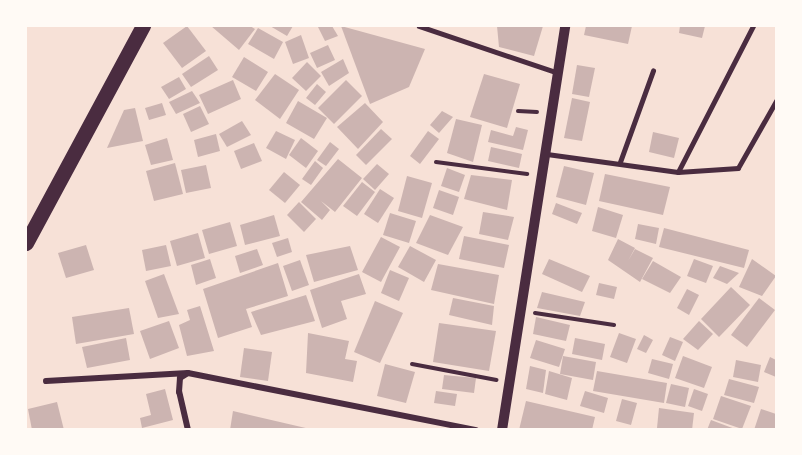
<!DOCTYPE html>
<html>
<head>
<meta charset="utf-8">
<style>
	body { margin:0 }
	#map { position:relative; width:802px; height:455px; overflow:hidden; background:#f7e1d7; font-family:"Alegreya Sans",sans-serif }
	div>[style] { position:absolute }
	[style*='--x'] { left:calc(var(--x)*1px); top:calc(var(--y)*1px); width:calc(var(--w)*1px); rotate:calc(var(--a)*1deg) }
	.building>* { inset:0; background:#ccb4b1 }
	.path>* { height:4px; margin:-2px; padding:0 2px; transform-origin:2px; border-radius:2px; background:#4a2c40 }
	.service>* { height:4.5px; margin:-2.25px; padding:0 2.25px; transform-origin:2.25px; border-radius:2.25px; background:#4a2c40 }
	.minor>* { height:6px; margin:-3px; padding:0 3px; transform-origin:3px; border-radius:3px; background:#4a2c40 }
	.tertiary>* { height:10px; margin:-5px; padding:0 5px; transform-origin:5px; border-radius:5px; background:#4a2c40 }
	.primary>* { height:15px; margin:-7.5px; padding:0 7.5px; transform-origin:7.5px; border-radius:7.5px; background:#4a2c40 }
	span { translate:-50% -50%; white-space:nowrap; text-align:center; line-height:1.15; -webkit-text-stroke:6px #fffaf5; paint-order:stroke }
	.frame { position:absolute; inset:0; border:27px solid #fffaf5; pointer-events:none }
</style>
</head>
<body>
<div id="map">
	<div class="building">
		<div style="clip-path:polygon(187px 26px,206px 51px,182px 68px,163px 43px)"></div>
		<div style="clip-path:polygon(211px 26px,250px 26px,255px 29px,239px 50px)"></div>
		<div style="clip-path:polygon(270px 26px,293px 26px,287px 36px)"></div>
		<div style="clip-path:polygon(332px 26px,338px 36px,325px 41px,318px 27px)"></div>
		<div style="clip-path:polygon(341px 26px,425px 49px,409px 87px,370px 104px)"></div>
		<div style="clip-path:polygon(497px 26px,543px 26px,534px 56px,499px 47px)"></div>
		<div style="clip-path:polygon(586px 26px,632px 26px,628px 44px,584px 35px)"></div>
		<div style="clip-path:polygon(680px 26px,705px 26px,702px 38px,679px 33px)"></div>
		<div style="clip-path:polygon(258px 28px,283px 42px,274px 59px,248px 44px)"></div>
		<div style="clip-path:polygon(301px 35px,309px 58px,293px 64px,285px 42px)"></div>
		<div style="clip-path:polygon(328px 45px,335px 60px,317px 68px,310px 53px)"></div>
		<div style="clip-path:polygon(209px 56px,218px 70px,191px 87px,182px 74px)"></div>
		<div style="clip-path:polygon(244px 57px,268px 72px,256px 91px,232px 77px)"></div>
		<div style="clip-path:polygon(343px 59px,349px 73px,329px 86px,321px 72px)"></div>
		<div style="clip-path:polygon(307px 62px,321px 76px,306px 91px,292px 78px)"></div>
		<div style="clip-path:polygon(577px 65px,595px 68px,589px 97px,572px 94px)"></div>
		<div style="clip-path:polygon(275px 74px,299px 90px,280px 119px,255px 100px)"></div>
		<div style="clip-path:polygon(484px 74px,520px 84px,507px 128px,470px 117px)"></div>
		<div style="clip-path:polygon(179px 77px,186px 89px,169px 99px,161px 87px)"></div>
		<div style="clip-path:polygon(233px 80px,241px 99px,208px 114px,199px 95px)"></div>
		<div style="clip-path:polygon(346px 80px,362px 96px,334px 124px,318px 108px)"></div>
		<div style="clip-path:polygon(317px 84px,326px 92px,315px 105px,306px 98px)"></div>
		<div style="clip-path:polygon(192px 91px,200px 103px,176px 114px,169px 102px)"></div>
		<div style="clip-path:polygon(572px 98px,590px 102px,582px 141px,564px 138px)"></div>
		<div style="clip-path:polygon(298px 101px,327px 118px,314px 139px,286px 123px)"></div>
		<div style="clip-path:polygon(162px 103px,166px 115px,149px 120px,145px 108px)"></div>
		<div style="clip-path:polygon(365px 103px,383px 122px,358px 149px,337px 127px)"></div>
		<div style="clip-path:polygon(200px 106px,209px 124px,191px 132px,183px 114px)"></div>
		<div style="clip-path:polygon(135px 108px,143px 141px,107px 148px,124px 110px)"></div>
		<div style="clip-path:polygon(442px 111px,453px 117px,439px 133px,430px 125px)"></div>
		<div style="clip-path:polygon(456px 119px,482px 125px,473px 162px,447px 153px)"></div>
		<div style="clip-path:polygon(242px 121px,251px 135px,227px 147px,219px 134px)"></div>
		<div style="clip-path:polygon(516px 127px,528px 130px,523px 150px,488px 142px,491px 130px,513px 136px)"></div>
		<div style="clip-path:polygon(381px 129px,392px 139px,366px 165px,356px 155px)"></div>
		<div style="clip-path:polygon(276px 131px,295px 140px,286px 159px,266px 148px)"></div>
		<div style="clip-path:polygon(428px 131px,439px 139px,420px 164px,410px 156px)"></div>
		<div style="clip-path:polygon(653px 132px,679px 138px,674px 158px,649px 152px)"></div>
		<div style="clip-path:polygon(216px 134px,220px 151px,198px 157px,194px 140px)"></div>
		<div style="clip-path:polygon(167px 138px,173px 160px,151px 165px,145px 145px)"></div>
		<div style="clip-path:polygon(301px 138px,318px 151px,306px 168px,289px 155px)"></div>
		<div style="clip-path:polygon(330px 142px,339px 149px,326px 166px,317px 160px)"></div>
		<div style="clip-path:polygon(254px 143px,262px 161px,241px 169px,234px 151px)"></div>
		<div style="clip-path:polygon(491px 147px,522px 154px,519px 168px,488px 161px)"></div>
		<div style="clip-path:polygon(338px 159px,362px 178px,335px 212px,321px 201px,330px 210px,322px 220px,301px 202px)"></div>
		<div style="clip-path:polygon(315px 161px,323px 168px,311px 185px,302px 179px)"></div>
		<div style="clip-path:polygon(175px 163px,183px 194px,154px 201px,146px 171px)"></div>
		<div style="clip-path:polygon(377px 164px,389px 174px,375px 190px,363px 179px)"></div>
		<div style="clip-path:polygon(206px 165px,211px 188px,186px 193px,181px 170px)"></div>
		<div style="clip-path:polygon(564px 166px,594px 173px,586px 205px,556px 197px)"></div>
		<div style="clip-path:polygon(447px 168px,465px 175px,459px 192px,441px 186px)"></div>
		<div style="clip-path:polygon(284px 172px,300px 185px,285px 203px,269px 190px)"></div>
		<div style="clip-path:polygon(605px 174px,670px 187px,663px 215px,599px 201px)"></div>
		<div style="clip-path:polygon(471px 175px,512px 180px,507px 210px,464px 199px)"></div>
		<div style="clip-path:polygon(407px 176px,432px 183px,422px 218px,398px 211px)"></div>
		<div style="clip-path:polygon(362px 182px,375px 192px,357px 216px,343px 206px)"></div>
		<div style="clip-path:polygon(380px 189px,394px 198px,378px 223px,364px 214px)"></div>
		<div style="clip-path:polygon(439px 190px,459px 197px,453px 215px,433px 208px)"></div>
		<div style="clip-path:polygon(299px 202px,316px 219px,304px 232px,287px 215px)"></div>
		<div style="clip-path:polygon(556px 203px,582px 213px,577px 224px,552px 214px)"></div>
		<div style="clip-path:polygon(598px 207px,623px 215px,616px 238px,592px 231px)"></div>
		<div style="clip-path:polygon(483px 212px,514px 217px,508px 240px,479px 234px)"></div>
		<div style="clip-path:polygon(390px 213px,416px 221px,409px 243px,383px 235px)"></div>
		<div style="clip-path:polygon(274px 215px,280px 236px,245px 245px,240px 225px)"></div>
		<div style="clip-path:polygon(430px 215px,463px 227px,448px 255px,416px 243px)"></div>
		<div style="clip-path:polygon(230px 222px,237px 246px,209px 254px,202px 230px)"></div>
		<div style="clip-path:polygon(638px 224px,659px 228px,656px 244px,635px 239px)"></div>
		<div style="clip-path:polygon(664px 228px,749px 250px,744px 268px,659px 247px)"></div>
		<div style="clip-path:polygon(198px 233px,205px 258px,177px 266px,170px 241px)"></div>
		<div style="clip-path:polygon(464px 236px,509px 245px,504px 268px,459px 259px)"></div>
		<div style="clip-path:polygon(381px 237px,400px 247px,381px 282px,362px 272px)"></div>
		<div style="clip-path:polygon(288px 238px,292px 252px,277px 257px,272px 243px)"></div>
		<div style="clip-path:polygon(618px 239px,635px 248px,628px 261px,635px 249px,653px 258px,640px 282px,608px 260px)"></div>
		<div style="clip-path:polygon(86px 245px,94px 270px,66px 278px,58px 253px)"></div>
		<div style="clip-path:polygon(166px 245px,171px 266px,146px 271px,142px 250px)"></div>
		<div style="clip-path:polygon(350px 246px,358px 270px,314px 282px,306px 255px)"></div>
		<div style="clip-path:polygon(410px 246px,436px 260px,424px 282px,398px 267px)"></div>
		<div style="clip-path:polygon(257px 249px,263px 265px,240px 273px,235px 256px)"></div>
		<div style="clip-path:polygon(210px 259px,216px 278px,196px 285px,191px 265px)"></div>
		<div style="clip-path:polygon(549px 259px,590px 276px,582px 292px,542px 274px)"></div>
		<div style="clip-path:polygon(694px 259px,713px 266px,706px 283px,687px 276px)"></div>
		<div style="clip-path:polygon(752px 259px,776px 276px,762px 296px,739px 287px)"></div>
		<div style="clip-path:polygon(300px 260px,309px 285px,292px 291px,283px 266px)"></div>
		<div style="clip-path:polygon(653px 261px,681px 277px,670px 293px,642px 279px)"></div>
		<div style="clip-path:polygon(278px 263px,288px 296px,246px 309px,252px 327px,218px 338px,203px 289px)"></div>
		<div style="clip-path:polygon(438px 264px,499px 275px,494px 304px,431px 290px)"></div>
		<div style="clip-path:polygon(720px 266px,739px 273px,727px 284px,713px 278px)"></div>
		<div style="clip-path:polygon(390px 270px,409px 278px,399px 301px,381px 293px)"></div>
		<div style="clip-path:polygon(164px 274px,179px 314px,158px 318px,145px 281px)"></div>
		<div style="clip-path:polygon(359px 274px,366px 294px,341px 301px,347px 319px,322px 328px,310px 290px)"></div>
		<div style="clip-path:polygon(599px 283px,617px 287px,614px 299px,596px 295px)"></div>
		<div style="clip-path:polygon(731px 287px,750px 305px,719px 337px,701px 319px)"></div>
		<div style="clip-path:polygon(687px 289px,699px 295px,689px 315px,677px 308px)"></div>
		<div style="clip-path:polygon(542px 292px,585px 302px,580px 316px,537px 308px)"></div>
		<div style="clip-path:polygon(306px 295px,315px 321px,261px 335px,251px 312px)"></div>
		<div style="clip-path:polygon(453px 298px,494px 306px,492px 325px,449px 315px)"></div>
		<div style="clip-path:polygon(759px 298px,775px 310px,747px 347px,731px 335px)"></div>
		<div style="clip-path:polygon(375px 301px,403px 313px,380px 363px,354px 352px)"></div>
		<div style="clip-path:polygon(200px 306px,214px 351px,187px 356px,179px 325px,190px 320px,187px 310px)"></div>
		<div style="clip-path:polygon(129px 308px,134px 334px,76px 344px,72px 317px)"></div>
		<div style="clip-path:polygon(536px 317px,570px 325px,566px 341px,533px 334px)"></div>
		<div style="clip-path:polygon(169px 321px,179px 348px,150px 359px,140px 331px)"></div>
		<div style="clip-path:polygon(699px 321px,713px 334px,698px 350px,683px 339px)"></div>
		<div style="clip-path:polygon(439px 323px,496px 331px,489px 371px,433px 362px)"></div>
		<div style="clip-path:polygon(308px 333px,349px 341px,345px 359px,357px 361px,353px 382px,306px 373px)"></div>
		<div style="clip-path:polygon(619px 333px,636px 339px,627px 363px,610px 357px)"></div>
		<div style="clip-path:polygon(644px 335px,653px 340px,646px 353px,637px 349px)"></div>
		<div style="clip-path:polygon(670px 337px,683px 342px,675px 361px,662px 355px)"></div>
		<div style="clip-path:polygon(126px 338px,130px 360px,87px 368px,82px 347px)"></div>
		<div style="clip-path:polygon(575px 338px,605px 344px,602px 360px,572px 354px)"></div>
		<div style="clip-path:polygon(536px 340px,565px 349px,559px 367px,530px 358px)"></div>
		<div style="clip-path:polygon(244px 348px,272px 352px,268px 381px,240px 377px)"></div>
		<div style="clip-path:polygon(563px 356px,596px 362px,593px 380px,560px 374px)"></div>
		<div style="clip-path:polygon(683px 356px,712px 367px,704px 388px,675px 378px)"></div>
		<div style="clip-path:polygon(770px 357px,776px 360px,776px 377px,764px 372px)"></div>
		<div style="clip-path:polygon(652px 359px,673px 364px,669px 379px,648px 373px)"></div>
		<div style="clip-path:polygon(736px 360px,761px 365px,758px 382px,733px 377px)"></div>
		<div style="clip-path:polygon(385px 364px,415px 372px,406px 403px,377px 396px)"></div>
		<div style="clip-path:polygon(530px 366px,546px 370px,543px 393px,526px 389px)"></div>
		<div style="clip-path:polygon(549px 371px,572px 378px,567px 400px,545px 394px)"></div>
		<div style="clip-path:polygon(597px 371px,667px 383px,664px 403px,593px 391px)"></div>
		<div style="clip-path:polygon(444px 375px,476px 378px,474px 393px,442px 389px)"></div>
		<div style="clip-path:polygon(729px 379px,759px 387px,754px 403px,724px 395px)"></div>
		<div style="clip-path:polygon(671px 384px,689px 388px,685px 407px,666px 403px)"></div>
		<div style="clip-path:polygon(165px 389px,173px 420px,142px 428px,140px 418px,151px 415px,146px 394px)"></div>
		<div style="clip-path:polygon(694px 389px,708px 394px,702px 411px,688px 406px)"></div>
		<div style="clip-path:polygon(436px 391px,457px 394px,455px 406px,434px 403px)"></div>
		<div style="clip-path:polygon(585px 391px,608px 398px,604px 413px,580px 406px)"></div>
		<div style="clip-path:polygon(721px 396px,751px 406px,742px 429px,713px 419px)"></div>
		<div style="clip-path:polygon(622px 399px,637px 403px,631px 425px,616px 421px)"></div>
		<div style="clip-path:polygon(526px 401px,595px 417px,592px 430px,519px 430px)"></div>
		<div style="clip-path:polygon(57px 402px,64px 430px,32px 430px,28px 409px)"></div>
		<div style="clip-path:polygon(659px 408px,694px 413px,692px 430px,657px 428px)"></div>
		<div style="clip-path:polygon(761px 409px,776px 414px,776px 430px,754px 430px)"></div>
		<div style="clip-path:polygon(233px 411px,310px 429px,310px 430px,230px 430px)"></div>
		<div style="clip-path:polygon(711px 420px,735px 429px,735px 430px,707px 430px)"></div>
	</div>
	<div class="path">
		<div style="--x:518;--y:111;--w:19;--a:3"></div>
		<div style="--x:436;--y:162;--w:92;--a:7.5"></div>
		<div style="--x:535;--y:313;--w:80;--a:8.6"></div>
		<div style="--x:412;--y:364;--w:86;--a:10.7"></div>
	</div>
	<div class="service">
		<div style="--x:419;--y:26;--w:145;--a:18.6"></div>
		<div style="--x:547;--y:154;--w:132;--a:7.8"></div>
		<div style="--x:678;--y:172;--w:60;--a:-3.8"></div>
		<div style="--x:738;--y:168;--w:77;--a:-60.4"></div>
		<div style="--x:620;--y:162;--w:97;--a:-70.1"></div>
		<div style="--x:678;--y:172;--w:164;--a:-62.8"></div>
	</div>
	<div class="minor">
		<div style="--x:46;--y:381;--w:142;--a:-3.2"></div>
		<div style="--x:188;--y:430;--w:39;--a:-103"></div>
		<div style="--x:179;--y:392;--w:14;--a:-86"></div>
		<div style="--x:180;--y:378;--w:9;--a:-32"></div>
		<div style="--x:188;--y:373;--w:294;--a:11.2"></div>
	</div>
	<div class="tertiary">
		<div style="--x:502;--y:430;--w:409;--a:-81.1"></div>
	</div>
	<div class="primary">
		<div style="--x:26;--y:243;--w:247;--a:-61.7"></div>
	</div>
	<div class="frame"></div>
</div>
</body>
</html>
